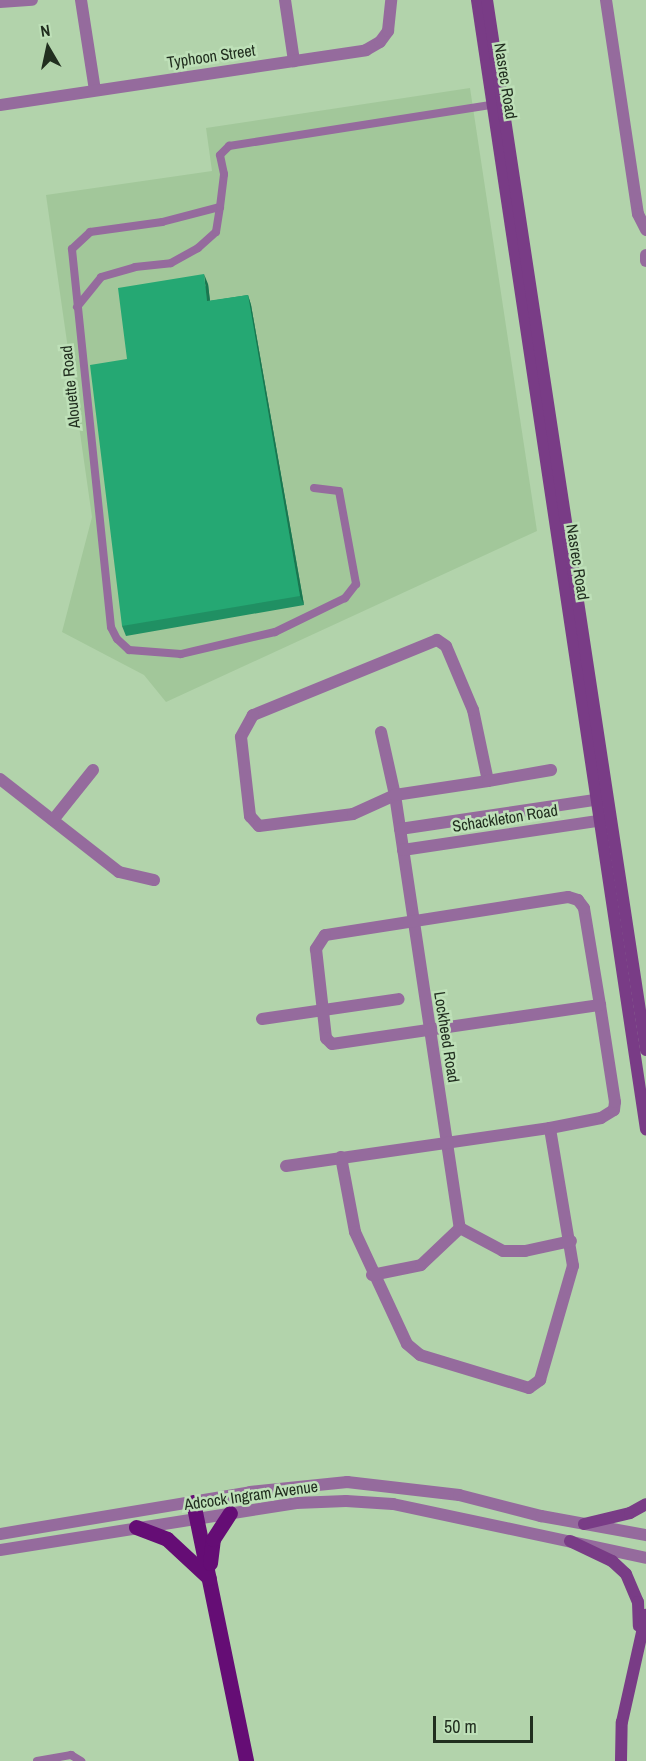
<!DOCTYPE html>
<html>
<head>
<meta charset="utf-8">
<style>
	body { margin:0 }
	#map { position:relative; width:646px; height:1761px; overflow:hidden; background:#b2d3ab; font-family:"Archivo Narrow",sans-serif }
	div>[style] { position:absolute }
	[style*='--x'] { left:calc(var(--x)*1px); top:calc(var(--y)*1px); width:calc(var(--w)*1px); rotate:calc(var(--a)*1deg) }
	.built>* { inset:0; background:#a2c79a }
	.service>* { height:8px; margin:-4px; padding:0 4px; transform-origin:4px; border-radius:4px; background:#956b9d }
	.minor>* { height:12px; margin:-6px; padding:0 6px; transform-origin:6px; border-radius:6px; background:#956b9d }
	.tertiary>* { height:12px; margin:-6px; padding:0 6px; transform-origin:6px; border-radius:6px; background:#956b9d }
	.secondary>* { height:12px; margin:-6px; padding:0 6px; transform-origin:6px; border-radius:6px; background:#793c86 }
	.primary>* { height:15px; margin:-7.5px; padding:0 7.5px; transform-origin:7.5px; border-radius:7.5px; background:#650d75 }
	.wall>* { inset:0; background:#209063 }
	.shaded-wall>* { inset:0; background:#1a7650 }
	.building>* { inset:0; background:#25a873 }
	span { translate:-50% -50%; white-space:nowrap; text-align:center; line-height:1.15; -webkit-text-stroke:5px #bee0b8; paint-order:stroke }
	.street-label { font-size:16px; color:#212e1f }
	.north { position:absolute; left:18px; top:18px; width:60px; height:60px; -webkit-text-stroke:4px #bee0b8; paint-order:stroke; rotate:351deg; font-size:16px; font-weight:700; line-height:24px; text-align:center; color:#212e1f }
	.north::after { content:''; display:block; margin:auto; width:21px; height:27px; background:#212e1f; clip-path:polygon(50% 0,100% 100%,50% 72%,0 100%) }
	.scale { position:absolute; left:433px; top:1716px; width:100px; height:27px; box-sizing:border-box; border:3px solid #212e1f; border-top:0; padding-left:8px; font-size:18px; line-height:21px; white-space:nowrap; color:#212e1f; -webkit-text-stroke:4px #bee0b8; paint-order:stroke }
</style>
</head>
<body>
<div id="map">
	<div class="built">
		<div style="clip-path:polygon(470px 88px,537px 531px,166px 702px,144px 675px,62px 632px,92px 517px,46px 195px,212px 171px,206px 128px)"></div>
	</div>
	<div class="service">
		<div style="--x:77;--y:307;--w:38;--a:-51"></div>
		<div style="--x:101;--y:277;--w:35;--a:-16"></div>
		<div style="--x:135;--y:267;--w:36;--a:-6"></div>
		<div style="--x:171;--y:263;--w:31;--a:-29"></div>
		<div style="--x:198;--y:248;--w:24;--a:-42"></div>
		<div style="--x:216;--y:232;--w:25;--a:-81"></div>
		<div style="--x:314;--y:488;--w:25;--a:7"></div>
		<div style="--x:339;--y:491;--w:95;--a:79.6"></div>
		<div style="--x:356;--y:584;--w:18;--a:128"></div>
		<div style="--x:345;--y:598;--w:78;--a:154.1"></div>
		<div style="--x:275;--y:632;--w:97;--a:166.8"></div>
		<div style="--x:181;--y:654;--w:52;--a:-175.6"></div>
		<div style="--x:129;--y:650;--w:16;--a:-137"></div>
		<div style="--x:117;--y:639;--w:13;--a:-117"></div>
		<div style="--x:111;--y:627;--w:380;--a:-95.9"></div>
		<div style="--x:72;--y:249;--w:25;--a:-43"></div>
		<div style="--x:90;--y:232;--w:73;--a:-7.9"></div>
		<div style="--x:162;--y:222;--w:60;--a:-14.5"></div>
		<div style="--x:220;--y:207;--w:33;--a:-83"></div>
		<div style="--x:224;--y:174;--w:19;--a:-102"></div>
		<div style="--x:220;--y:155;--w:13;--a:-45"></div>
		<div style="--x:229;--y:146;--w:271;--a:-8.9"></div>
		<div style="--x:37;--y:1761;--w:35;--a:-10"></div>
		<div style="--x:71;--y:1755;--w:12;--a:31"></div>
	</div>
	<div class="minor">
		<div style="--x:81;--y:0;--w:91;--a:81.2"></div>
		<div style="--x:285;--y:0;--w:62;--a:81.6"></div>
		<div style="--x:606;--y:0;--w:216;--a:81.5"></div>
		<div style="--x:638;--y:214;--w:18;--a:63"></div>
		<div style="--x:0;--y:2;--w:32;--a:-4"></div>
		<div style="--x:0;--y:105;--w:370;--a:-8.5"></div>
		<div style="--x:366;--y:50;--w:16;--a:-30"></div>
		<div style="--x:380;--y:42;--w:14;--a:-54"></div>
		<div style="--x:388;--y:31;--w:31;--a:-84"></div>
		<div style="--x:646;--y:255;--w:6;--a:90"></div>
		<div style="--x:381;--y:732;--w:65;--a:77.5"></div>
		<div style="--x:395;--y:795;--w:438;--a:81.5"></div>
		<div style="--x:0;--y:779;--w:151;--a:38"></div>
		<div style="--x:119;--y:872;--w:36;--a:13"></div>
		<div style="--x:488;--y:781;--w:73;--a:-101.9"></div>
		<div style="--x:473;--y:710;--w:69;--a:-112.9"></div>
		<div style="--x:446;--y:646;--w:11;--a:-146"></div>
		<div style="--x:437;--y:640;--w:199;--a:157.8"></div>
		<div style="--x:253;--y:715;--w:25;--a:119"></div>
		<div style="--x:241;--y:737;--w:80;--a:83.5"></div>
		<div style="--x:250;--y:816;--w:13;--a:48"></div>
		<div style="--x:259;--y:826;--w:95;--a:-7.3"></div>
		<div style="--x:353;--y:814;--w:46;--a:-24.3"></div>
		<div style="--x:395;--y:795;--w:94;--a:-8.6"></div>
		<div style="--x:488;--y:781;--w:64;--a:-9.9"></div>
		<div style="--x:53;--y:820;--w:64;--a:-51.3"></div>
		<div style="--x:400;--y:829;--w:209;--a:-8.5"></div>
		<div style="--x:403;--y:850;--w:209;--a:-8.5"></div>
		<div style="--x:262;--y:1019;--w:138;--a:-8.3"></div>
		<div style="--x:341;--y:1157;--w:76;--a:79.4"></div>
		<div style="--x:355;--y:1232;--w:123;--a:65.1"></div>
		<div style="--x:407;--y:1344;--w:17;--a:40"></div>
		<div style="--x:420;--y:1355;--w:114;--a:16.8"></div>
		<div style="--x:529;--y:1388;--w:14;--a:-36"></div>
		<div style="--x:540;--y:1380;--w:119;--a:-73.9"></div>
		<div style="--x:573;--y:1266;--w:140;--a:-99.5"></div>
		<div style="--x:286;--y:1166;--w:267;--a:-8.2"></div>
		<div style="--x:550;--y:1128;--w:52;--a:-11.1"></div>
		<div style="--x:601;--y:1118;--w:15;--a:-32"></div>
		<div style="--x:614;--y:1110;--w:8;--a:-83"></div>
		<div style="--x:615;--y:1102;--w:98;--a:-98.8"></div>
		<div style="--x:600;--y:1005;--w:98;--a:-99.4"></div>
		<div style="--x:584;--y:908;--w:10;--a:-127"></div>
		<div style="--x:578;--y:900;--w:10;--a:-163"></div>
		<div style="--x:568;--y:897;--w:246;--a:171.1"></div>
		<div style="--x:325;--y:935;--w:17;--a:123"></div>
		<div style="--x:316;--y:949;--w:90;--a:83.6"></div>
		<div style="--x:326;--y:1038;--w:8;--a:45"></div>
		<div style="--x:332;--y:1044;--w:271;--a:-8.3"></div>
		<div style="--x:460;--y:1228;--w:49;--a:28.1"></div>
		<div style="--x:503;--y:1251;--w:22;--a:0"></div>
		<div style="--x:525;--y:1251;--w:47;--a:-12.3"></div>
		<div style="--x:372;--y:1275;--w:50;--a:-11.5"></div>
		<div style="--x:421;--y:1265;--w:54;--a:-43.5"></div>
	</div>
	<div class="tertiary">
		<div style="--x:0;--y:1534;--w:254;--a:-9.5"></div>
		<div style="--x:250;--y:1492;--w:98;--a:-5.9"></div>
		<div style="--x:347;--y:1482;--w:113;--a:6.6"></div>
		<div style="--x:459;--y:1495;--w:85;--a:14.4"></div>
		<div style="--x:541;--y:1516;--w:107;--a:10.3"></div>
		<div style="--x:0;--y:1550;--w:300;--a:-9"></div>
		<div style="--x:296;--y:1503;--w:50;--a:-2.3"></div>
		<div style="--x:346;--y:1501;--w:47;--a:3.7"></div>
		<div style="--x:393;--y:1504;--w:259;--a:12"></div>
	</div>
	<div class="secondary">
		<div style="--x:477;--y:0;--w:1142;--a:81.49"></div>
		<div style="--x:487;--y:0;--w:1062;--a:81.39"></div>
		<div style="--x:584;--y:1524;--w:47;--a:-13.4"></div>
		<div style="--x:630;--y:1513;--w:18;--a:-29"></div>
		<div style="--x:570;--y:1541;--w:47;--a:25.5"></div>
		<div style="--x:612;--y:1561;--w:19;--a:43"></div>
		<div style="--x:626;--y:1574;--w:30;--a:67"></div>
		<div style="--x:638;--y:1602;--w:24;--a:88"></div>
		<div style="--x:621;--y:1761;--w:39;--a:-89"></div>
		<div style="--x:622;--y:1722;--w:110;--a:-77.4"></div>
	</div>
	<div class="primary">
		<div style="--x:193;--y:1502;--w:264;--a:78.4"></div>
		<div style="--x:136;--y:1527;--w:33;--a:21"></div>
		<div style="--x:167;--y:1539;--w:57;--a:42.9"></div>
		<div style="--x:210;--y:1563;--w:24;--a:-83"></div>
		<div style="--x:213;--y:1539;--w:31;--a:-57"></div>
	</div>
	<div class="wall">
		<div style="clip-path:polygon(208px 284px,210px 301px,248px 295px,251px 305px,304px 605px,126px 636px,122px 626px,127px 359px)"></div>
	</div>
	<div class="shaded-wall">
		<div style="clip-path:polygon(204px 274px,208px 284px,211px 310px,207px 301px)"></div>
		<div style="clip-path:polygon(248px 295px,251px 305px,304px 605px,300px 596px)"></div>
	</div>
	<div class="building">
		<div style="clip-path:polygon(204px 274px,207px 301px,248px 295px,300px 596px,122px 626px,90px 365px,127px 359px,118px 288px)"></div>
	</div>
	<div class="street-label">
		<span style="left:211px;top:56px;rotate:-8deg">Typhoon Street</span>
		<span style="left:506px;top:81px;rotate:81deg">Nasrec Road</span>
		<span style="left:70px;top:387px;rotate:-96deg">Alouette Road</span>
		<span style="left:578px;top:562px;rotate:81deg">Nasrec Road</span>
		<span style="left:505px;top:818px;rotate:-9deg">Schackleton Road</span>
		<span style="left:447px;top:1037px;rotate:81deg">Lockheed Road</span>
		<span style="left:251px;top:1495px;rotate:-8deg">Adcock Ingram Avenue</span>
	</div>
	<div class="north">N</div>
	<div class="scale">50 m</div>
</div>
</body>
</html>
